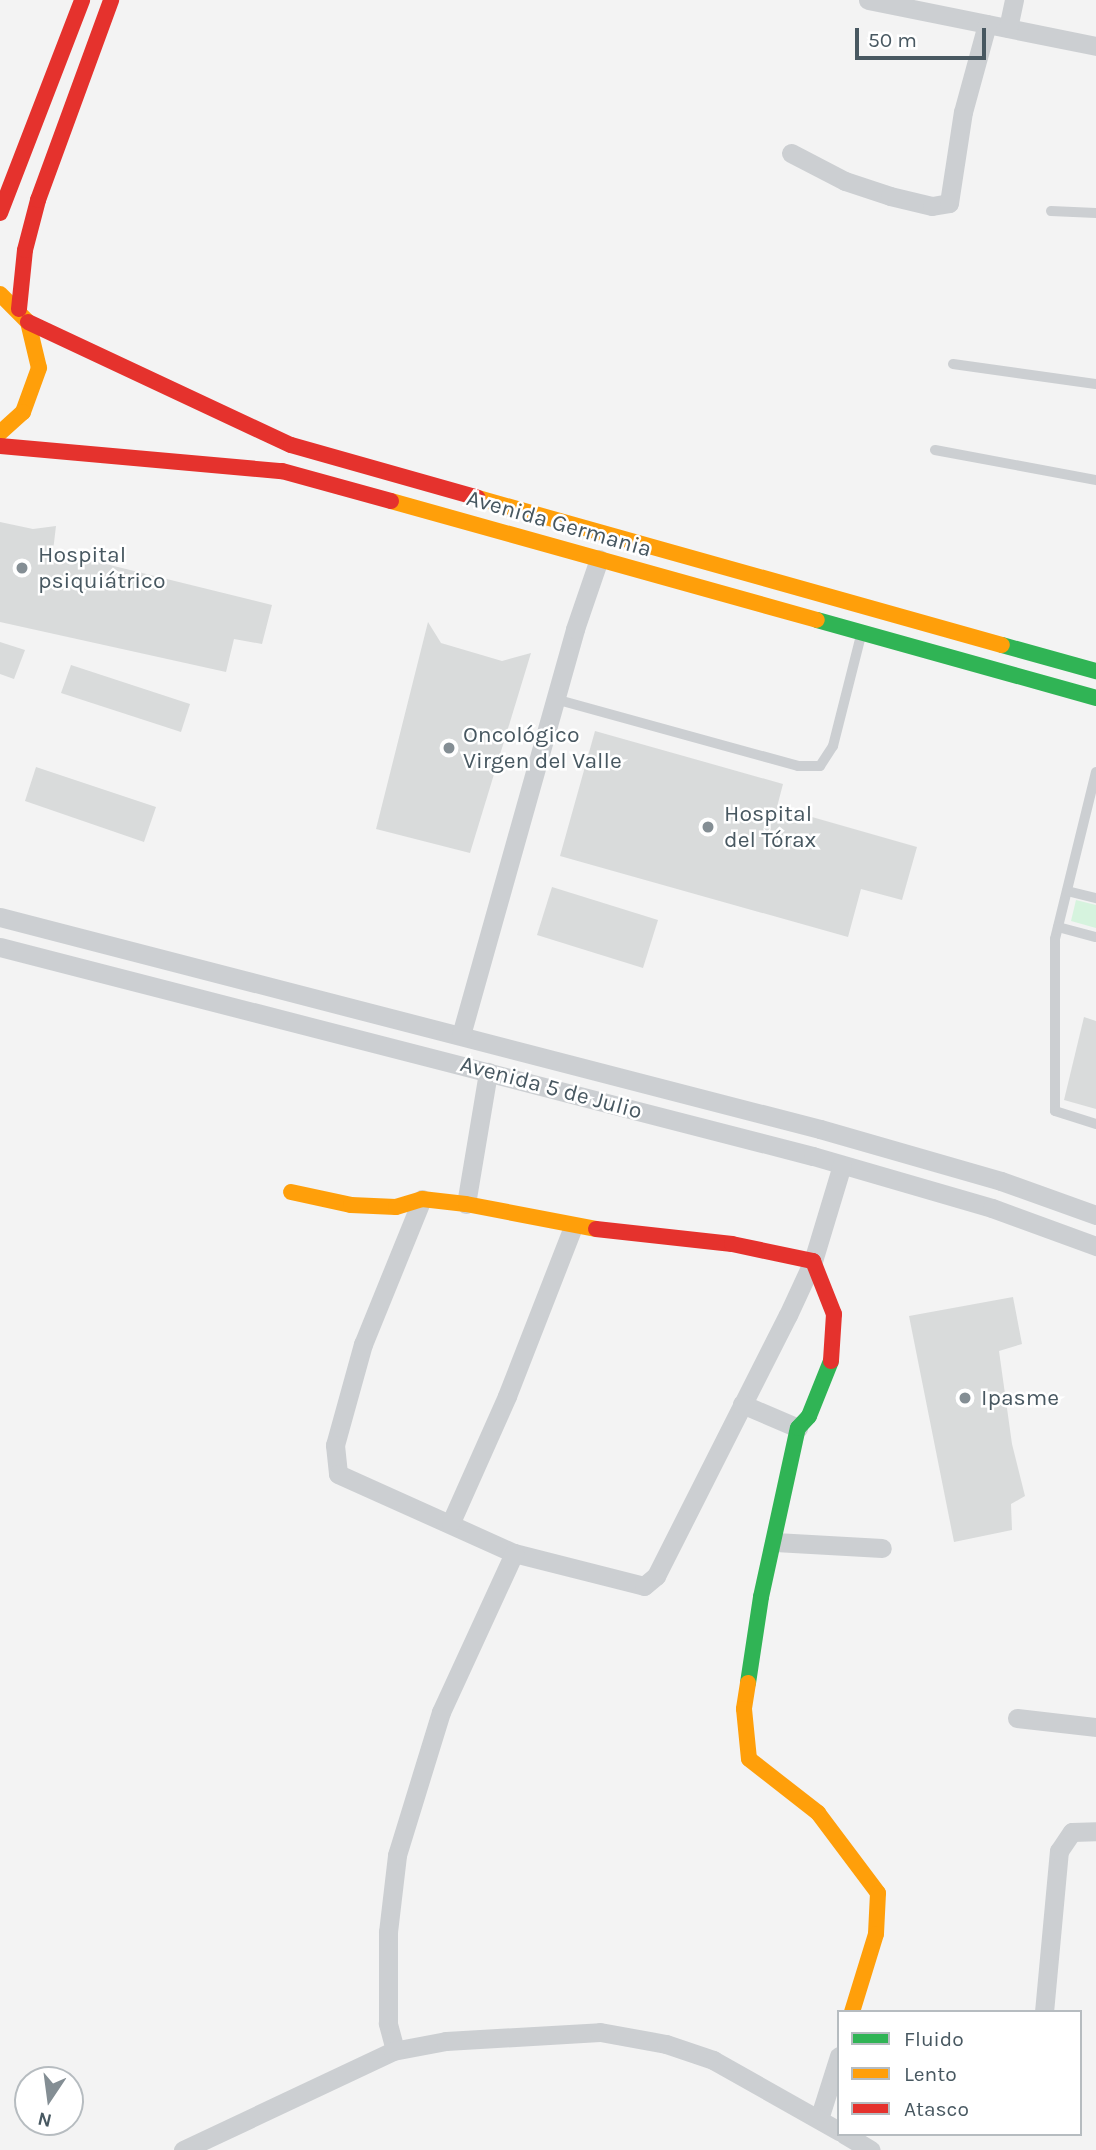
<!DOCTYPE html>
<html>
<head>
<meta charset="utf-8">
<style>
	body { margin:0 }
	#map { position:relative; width:1096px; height:2150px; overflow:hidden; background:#f3f3f3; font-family:Karla,sans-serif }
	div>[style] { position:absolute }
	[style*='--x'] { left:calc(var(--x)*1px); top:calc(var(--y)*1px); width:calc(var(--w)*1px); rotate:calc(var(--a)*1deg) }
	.green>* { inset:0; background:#d6f3de }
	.building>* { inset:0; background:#d9dbdb }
	.lane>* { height:10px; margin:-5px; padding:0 5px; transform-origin:5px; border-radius:5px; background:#cccfd2 }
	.street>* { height:19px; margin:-9.5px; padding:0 9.5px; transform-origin:9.5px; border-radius:9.5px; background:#cccfd2 }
	.fast>* { height:16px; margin:-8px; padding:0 8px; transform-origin:8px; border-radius:8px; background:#30b455 }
	.slow>* { height:16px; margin:-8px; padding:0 8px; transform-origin:8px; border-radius:8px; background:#ff9f0a }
	.jam>* { height:16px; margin:-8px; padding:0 8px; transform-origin:8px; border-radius:8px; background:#e5322d }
	.dots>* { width:19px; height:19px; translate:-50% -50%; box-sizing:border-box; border:4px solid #fff; border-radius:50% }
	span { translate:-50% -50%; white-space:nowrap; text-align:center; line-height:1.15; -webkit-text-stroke:5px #fff; paint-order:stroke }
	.street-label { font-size:23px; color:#485861 }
	.poi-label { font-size:23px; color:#485861 }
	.left { translate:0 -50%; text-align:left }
	.legend { position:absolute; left:837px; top:2010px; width:245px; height:126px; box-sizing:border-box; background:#fff; border:2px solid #b6bcc0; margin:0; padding:9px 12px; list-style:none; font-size:21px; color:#485861 }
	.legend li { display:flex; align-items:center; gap:14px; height:35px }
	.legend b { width:35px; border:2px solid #b6bcc0 }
	.north { position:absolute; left:14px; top:2066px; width:70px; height:70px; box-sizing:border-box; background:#fff; border:2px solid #b6bcc0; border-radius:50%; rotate:193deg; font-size:19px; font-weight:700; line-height:28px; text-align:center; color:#485861 }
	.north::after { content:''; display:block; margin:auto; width:24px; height:32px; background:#848e94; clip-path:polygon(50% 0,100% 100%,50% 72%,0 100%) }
	.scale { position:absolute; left:855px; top:28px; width:131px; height:32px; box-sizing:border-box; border:4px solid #485861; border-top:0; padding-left:9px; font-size:21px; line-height:24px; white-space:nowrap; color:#485861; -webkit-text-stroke:5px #fff; paint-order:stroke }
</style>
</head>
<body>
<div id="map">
	<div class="green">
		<div style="clip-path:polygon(1076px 900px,1096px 905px,1096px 928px,1071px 921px)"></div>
	</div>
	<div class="building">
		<div style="clip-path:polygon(0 522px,33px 529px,56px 526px,53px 551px,272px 605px,262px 644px,234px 639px,226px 672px,0 622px)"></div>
		<div style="clip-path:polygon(428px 622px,441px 643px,502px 661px,531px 653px,470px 853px,376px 829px)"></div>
		<div style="clip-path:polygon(0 642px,25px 650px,14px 679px,0 674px)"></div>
		<div style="clip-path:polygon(71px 665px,190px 704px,181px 732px,61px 693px)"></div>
		<div style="clip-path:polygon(595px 731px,783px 784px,777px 807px,917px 847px,902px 900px,861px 889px,848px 937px,560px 856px)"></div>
		<div style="clip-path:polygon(36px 767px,156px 807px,144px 842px,25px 801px)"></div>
		<div style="clip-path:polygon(552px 887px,658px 920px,643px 968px,537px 935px)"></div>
		<div style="clip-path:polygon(1084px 1017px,1096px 1021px,1096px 1109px,1064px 1100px)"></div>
		<div style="clip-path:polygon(1013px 1297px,1022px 1344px,999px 1351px,1012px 1444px,1025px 1496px,1011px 1504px,1012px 1530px,954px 1542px,909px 1316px)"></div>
	</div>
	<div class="lane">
		<div style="--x:1051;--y:211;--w:45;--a:2.5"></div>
		<div style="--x:953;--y:364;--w:144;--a:8"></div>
		<div style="--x:935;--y:450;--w:164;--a:10.6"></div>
		<div style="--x:555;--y:699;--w:252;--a:15.4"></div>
		<div style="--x:798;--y:766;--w:22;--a:0"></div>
		<div style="--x:820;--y:766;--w:24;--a:-57"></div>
		<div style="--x:833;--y:746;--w:114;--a:-75.8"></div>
		<div style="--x:1096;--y:772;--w:172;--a:103.8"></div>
		<div style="--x:1055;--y:939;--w:172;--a:90"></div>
		<div style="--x:1055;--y:1111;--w:43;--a:17.6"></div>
		<div style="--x:1067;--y:891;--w:30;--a:14"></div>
		<div style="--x:1058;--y:927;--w:39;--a:15"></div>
	</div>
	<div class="street">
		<div style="--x:868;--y:0;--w:233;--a:11.4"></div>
		<div style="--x:1008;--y:28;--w:29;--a:-78"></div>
		<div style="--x:791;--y:153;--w:61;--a:27.4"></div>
		<div style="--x:845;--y:181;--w:47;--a:18.4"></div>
		<div style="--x:890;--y:196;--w:43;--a:13.4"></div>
		<div style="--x:932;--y:206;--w:17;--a:-10"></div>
		<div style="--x:949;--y:203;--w:92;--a:-81.3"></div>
		<div style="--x:963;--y:112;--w:91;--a:-74.7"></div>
		<div style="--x:0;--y:917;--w:847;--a:14.5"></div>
		<div style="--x:820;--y:1129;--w:188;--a:16"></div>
		<div style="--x:1001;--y:1181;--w:101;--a:19.7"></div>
		<div style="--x:0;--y:947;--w:839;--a:14.42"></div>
		<div style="--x:813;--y:1156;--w:186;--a:16.2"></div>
		<div style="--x:992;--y:1208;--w:111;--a:20.1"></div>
		<div style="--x:461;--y:1035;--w:422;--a:-74.3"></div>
		<div style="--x:575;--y:629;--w:74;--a:-71.1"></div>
		<div style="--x:422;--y:1199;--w:157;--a:112.1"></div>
		<div style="--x:363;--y:1344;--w:105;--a:105.5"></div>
		<div style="--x:335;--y:1445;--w:29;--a:84"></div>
		<div style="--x:338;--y:1474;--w:193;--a:24.2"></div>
		<div style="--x:514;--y:1553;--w:134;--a:14.2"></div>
		<div style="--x:644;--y:1586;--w:16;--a:-40"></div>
		<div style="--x:656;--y:1576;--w:292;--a:-63.2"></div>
		<div style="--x:788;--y:1315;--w:60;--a:-65.2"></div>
		<div style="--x:813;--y:1261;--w:100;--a:-73.2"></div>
		<div style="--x:466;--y:1204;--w:134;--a:-80.5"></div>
		<div style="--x:742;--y:1404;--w:61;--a:23.2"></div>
		<div style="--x:451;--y:1522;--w:138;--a:-66"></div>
		<div style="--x:507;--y:1396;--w:181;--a:-68.7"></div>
		<div style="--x:775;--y:1542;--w:107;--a:3.2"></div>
		<div style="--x:1017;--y:1718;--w:80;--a:6.5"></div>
		<div style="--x:1044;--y:2012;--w:162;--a:-84.7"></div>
		<div style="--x:1059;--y:1851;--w:23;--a:-56"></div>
		<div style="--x:1072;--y:1832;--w:24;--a:-2"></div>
		<div style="--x:395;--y:2050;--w:28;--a:-105"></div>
		<div style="--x:388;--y:2023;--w:91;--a:-90"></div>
		<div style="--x:388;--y:1932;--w:78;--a:-83.3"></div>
		<div style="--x:397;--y:1855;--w:150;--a:-72.9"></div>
		<div style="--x:441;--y:1712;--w:175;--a:-65.3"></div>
		<div style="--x:819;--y:2119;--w:66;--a:-72.4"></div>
		<div style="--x:844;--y:2134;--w:31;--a:31"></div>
		<div style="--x:183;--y:2150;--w:232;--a:-25.2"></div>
		<div style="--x:393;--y:2051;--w:54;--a:-10.7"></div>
		<div style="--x:446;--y:2041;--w:154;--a:-3.3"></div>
		<div style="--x:600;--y:2032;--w:67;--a:10.3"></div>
		<div style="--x:666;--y:2044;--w:50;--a:18.8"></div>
		<div style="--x:713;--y:2060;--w:145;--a:29.4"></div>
	</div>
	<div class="fast">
		<div style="--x:817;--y:620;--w:290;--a:15.6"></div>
		<div style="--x:1002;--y:645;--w:98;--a:15.5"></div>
		<div style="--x:748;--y:1683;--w:87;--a:-81.4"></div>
		<div style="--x:761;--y:1597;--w:173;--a:-77.7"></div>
		<div style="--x:798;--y:1428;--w:16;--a:-47"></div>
		<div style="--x:809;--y:1416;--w:59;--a:-68.2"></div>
	</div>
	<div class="slow">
		<div style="--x:0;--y:294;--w:40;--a:45"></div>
		<div style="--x:28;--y:322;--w:47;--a:76.6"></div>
		<div style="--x:39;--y:368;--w:47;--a:110"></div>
		<div style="--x:23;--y:412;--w:31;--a:138"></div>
		<div style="--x:478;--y:498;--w:544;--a:15.67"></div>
		<div style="--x:391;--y:501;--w:442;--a:15.6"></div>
		<div style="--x:291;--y:1192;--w:61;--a:12.2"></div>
		<div style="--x:351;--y:1205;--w:45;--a:2.5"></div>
		<div style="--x:396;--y:1207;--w:27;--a:-17"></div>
		<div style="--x:422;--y:1199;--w:44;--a:6.5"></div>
		<div style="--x:466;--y:1204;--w:132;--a:10.9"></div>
		<div style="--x:748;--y:1683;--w:26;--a:99"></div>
		<div style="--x:744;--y:1709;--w:50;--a:84.3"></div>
		<div style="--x:749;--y:1759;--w:88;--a:38"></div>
		<div style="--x:818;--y:1813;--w:100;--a:53.1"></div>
		<div style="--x:878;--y:1893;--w:41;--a:92.8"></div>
		<div style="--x:876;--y:1934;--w:82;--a:107.1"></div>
	</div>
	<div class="jam">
		<div style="--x:0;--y:213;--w:228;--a:-68.9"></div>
		<div style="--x:19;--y:309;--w:59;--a:-84.2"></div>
		<div style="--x:25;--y:250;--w:52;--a:-75.4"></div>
		<div style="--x:38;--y:200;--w:213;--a:-69.9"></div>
		<div style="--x:28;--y:322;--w:290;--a:25.1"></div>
		<div style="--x:291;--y:445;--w:194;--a:15.8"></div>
		<div style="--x:0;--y:446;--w:283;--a:5.1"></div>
		<div style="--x:282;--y:471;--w:113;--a:15.4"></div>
		<div style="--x:596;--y:1229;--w:137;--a:6.3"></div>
		<div style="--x:732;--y:1244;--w:83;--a:11.9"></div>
		<div style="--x:813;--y:1261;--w:57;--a:68.4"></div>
		<div style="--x:834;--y:1314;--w:47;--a:93.7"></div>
	</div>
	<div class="dots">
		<div style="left:22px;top:568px;background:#848e94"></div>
		<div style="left:449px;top:748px;background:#848e94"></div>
		<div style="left:708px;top:827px;background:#848e94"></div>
		<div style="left:965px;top:1398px;background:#848e94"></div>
	</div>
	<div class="street-label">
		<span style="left:559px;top:524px;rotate:16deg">Avenida Germania</span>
		<span style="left:551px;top:1088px;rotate:15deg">Avenida 5 de Julio</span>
	</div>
	<div class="poi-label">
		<span class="left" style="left:38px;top:568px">Hospital<br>psiquiátrico</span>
		<span class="left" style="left:463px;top:748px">Oncológico<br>Virgen del Valle</span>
		<span class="left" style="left:724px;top:827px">Hospital<br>del Tórax</span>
		<span class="left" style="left:981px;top:1398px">Ipasme</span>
	</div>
	<ul class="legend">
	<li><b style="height:9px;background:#30b455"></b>Fluido</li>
	<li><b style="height:9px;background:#ff9f0a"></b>Lento</li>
	<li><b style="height:9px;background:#e5322d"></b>Atasco</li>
	</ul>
	<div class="north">N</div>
	<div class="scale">50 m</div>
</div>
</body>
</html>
